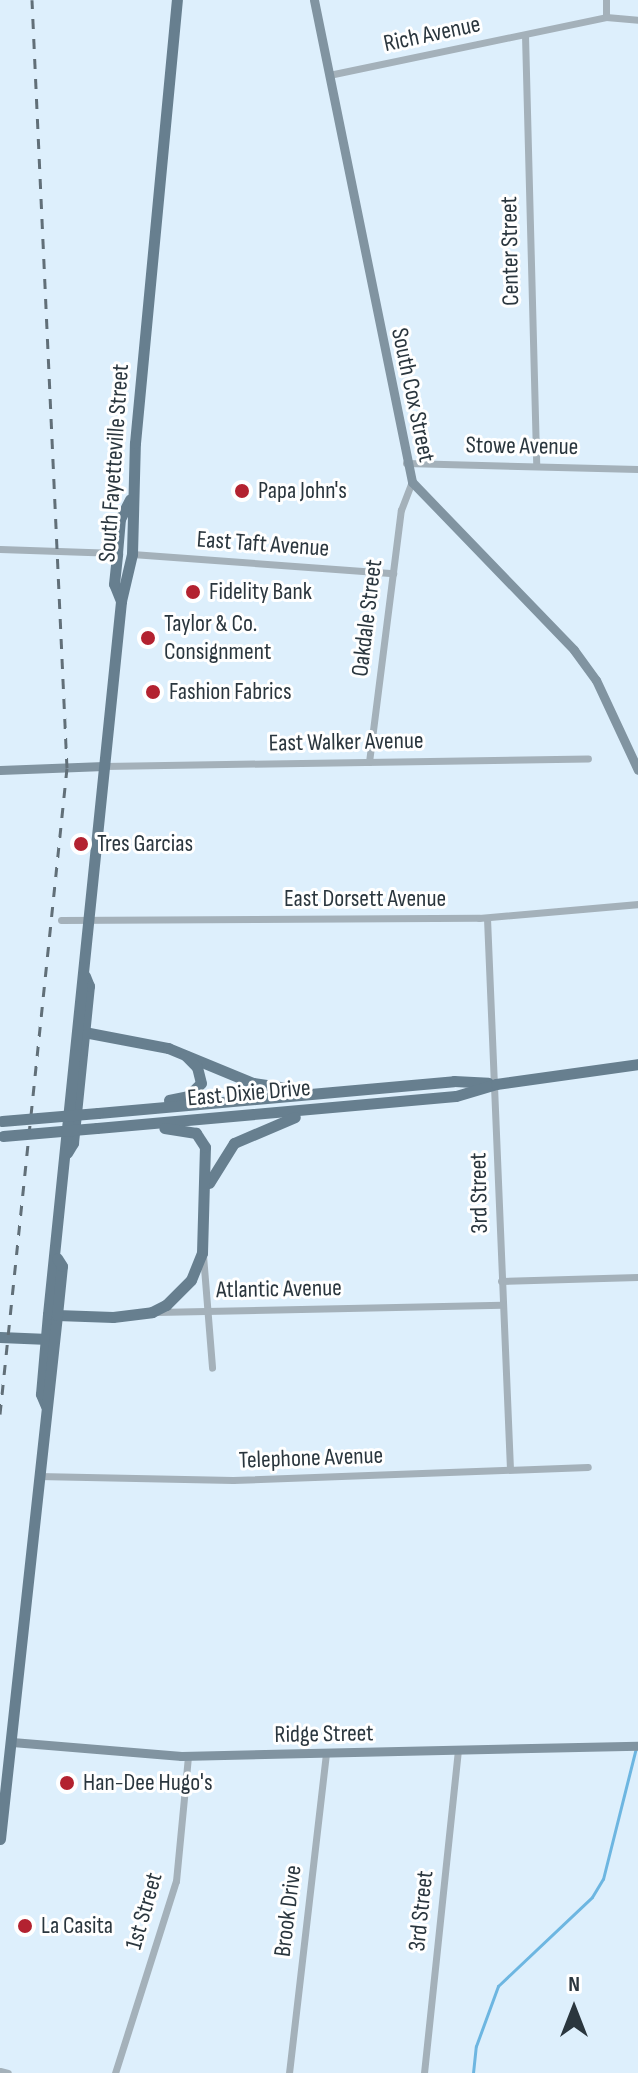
<!DOCTYPE html>
<html>
<head>
<meta charset="utf-8">
<style>
	body { margin:0 }
	#map { position:relative; width:638px; height:2073px; overflow:hidden; background:#ddeffc; font-family:"Sofia Sans Condensed",sans-serif }
	div>[style] { position:absolute }
	[style*='--x'] { left:calc(var(--x)*1px); top:calc(var(--y)*1px); width:calc(var(--w)*1px); rotate:calc(var(--a)*1deg) }
	.stream>* { height:3px; margin:-1.5px; padding:0 1.5px; transform-origin:1.5px; border-radius:1.5px; background:#6db6e1 }
	.street>* { height:7px; margin:-3.5px; padding:0 3.5px; transform-origin:3.5px; border-radius:3.5px; background:#a4b1ba }
	.secondary>* { height:9px; margin:-4.5px; padding:0 4.5px; transform-origin:4.5px; border-radius:4.5px; background:#8194a1 }
	.primary>* { height:11px; margin:-5.5px; padding:0 5.5px; transform-origin:5.5px; border-radius:5.5px; background:#677f8f }
	.rail>* { height:3px; margin-top:-1.5px; transform-origin:0; background:repeating-linear-gradient(90deg,#616f78 0 10px,transparent 0 20px) }
	.primary-bridge>* { height:11px; margin:-5.5px; padding:0 5.5px; transform-origin:5.5px; border-radius:5.5px; background:#677f8f }
	.dots>* { width:22px; height:22px; translate:-50% -50%; box-sizing:border-box; border:4px solid #fff; border-radius:50% }
	span { translate:-50% -50%; white-space:nowrap; text-align:center; line-height:1.15; -webkit-text-stroke:6px #fff; paint-order:stroke }
	.street-label { font-size:24px; color:#2a363e }
	.poi-label { font-size:24px; color:#2a363e }
	.left { translate:0 -50%; text-align:left }
	.north { position:absolute; left:534px; top:1969px; width:80px; height:80px; -webkit-text-stroke:6px #fff; paint-order:stroke; rotate:0deg; font-size:22px; font-weight:700; line-height:32px; text-align:center; color:#2a363e }
	.north::after { content:''; display:block; margin:auto; width:28px; height:36px; background:#2a363e; clip-path:polygon(50% 0,100% 100%,50% 72%,0 100%) }
</style>
</head>
<body>
<div id="map">
	<div class="stream">
		<div style="--x:473;--y:2073;--w:27;--a:-84"></div>
		<div style="--x:476;--y:2046;--w:64;--a:-69.9"></div>
		<div style="--x:498;--y:1986;--w:129;--a:-43.4"></div>
		<div style="--x:592;--y:1897;--w:21;--a:-59"></div>
		<div style="--x:603;--y:1879;--w:135;--a:-75.9"></div>
	</div>
	<div class="street">
		<div style="--x:606;--y:0;--w:17;--a:90"></div>
		<div style="--x:525;--y:35;--w:431;--a:88.5"></div>
		<div style="--x:329;--y:75;--w:283;--a:-11.8"></div>
		<div style="--x:606;--y:17;--w:32;--a:5"></div>
		<div style="--x:406;--y:463;--w:232;--a:1.5"></div>
		<div style="--x:0;--y:549;--w:117;--a:2"></div>
		<div style="--x:132;--y:554;--w:262;--a:4.2"></div>
		<div style="--x:369;--y:762;--w:254;--a:-82.8"></div>
		<div style="--x:401;--y:510;--w:30;--a:-69"></div>
		<div style="--x:104;--y:766;--w:484;--a:-0.9"></div>
		<div style="--x:487;--y:918;--w:550;--a:87.61"></div>
		<div style="--x:61;--y:920;--w:418;--a:-0.3"></div>
		<div style="--x:479;--y:918;--w:160;--a:-5"></div>
		<div style="--x:203;--y:1255;--w:113;--a:85.4"></div>
		<div style="--x:501;--y:1281;--w:137;--a:-1.7"></div>
		<div style="--x:156;--y:1312;--w:346;--a:-1.2"></div>
		<div style="--x:38;--y:1476;--w:195;--a:1.2"></div>
		<div style="--x:233;--y:1480;--w:355;--a:-2.1"></div>
		<div style="--x:0;--y:2071;--w:8;--a:14"></div>
		<div style="--x:115;--y:2073;--w:201;--a:-72.4"></div>
		<div style="--x:176;--y:1881;--w:126;--a:-84.5"></div>
		<div style="--x:289;--y:2073;--w:321;--a:-83.4"></div>
		<div style="--x:424;--y:2073;--w:323;--a:-84"></div>
	</div>
	<div class="secondary">
		<div style="--x:314;--y:0;--w:492;--a:78.5"></div>
		<div style="--x:412;--y:482;--w:233;--a:46"></div>
		<div style="--x:574;--y:650;--w:37;--a:54"></div>
		<div style="--x:596;--y:680;--w:99;--a:65"></div>
		<div style="--x:0;--y:770;--w:104;--a:-2.2"></div>
		<div style="--x:12;--y:1742;--w:170;--a:4.7"></div>
		<div style="--x:181;--y:1756;--w:457;--a:-1.3"></div>
	</div>
	<div class="primary">
		<div style="--x:121;--y:601;--w:18;--a:-112"></div>
		<div style="--x:114;--y:584;--w:31;--a:-84"></div>
		<div style="--x:117;--y:553;--w:34;--a:-85"></div>
		<div style="--x:120;--y:519;--w:22;--a:-63"></div>
		<div style="--x:84;--y:1032;--w:86;--a:10.8"></div>
		<div style="--x:168;--y:1048;--w:92;--a:22.4"></div>
		<div style="--x:253;--y:1083;--w:49;--a:8.3"></div>
		<div style="--x:169;--y:1100;--w:19;--a:-12"></div>
		<div style="--x:188;--y:1096;--w:18;--a:-45"></div>
		<div style="--x:201;--y:1083;--w:16;--a:-104"></div>
		<div style="--x:197;--y:1067;--w:16;--a:-135"></div>
		<div style="--x:98;--y:1113;--w:357;--a:-5.1"></div>
		<div style="--x:454;--y:1081;--w:34;--a:3"></div>
		<div style="--x:97;--y:1128;--w:360;--a:-5.1"></div>
		<div style="--x:456;--y:1096;--w:42;--a:-16.7"></div>
		<div style="--x:496;--y:1084;--w:143;--a:-8"></div>
		<div style="--x:67;--y:1153;--w:12;--a:-59"></div>
		<div style="--x:73;--y:1143;--w:158;--a:-84.2"></div>
		<div style="--x:89;--y:986;--w:11;--a:-112"></div>
		<div style="--x:209;--y:1183;--w:47;--a:-58"></div>
		<div style="--x:234;--y:1143;--w:66;--a:-23.1"></div>
		<div style="--x:57;--y:1315;--w:56;--a:2"></div>
		<div style="--x:113;--y:1317;--w:39;--a:-7"></div>
		<div style="--x:152;--y:1312;--w:16;--a:-27"></div>
		<div style="--x:166;--y:1305;--w:35;--a:-45"></div>
		<div style="--x:191;--y:1280;--w:29;--a:-68"></div>
		<div style="--x:202;--y:1253;--w:106;--a:-88.4"></div>
		<div style="--x:205;--y:1147;--w:17;--a:-123"></div>
		<div style="--x:196;--y:1133;--w:32;--a:-171"></div>
		<div style="--x:0;--y:1337;--w:48;--a:2.4"></div>
		<div style="--x:46;--y:1406;--w:13;--a:-113"></div>
		<div style="--x:41;--y:1394;--w:80;--a:-85"></div>
		<div style="--x:48;--y:1314;--w:717;--a:-84.15"></div>
		<div style="--x:121;--y:601;--w:48;--a:-76.8"></div>
		<div style="--x:132;--y:554;--w:111;--a:-88.5"></div>
		<div style="--x:135;--y:443;--w:445;--a:-84.6"></div>
		<div style="--x:0;--y:1839;--w:527;--a:-83.79"></div>
		<div style="--x:57;--y:1315;--w:49;--a:-84.2"></div>
		<div style="--x:62;--y:1266;--w:9;--a:-122"></div>
	</div>
	<div class="rail">
		<div style="--x:0;--y:1414;--w:649;--a:-84.08"></div>
		<div style="--x:67;--y:768;--w:769;--a:-92.61"></div>
	</div>
	<div class="primary-bridge">
		<div style="--x:2;--y:1121;--w:96;--a:-4.8"></div>
		<div style="--x:3;--y:1136;--w:94;--a:-4.9"></div>
	</div>
	<div class="dots">
		<div style="left:242px;top:491px;background:#b32230"></div>
		<div style="left:193px;top:592px;background:#b32230"></div>
		<div style="left:148px;top:638px;background:#b32230"></div>
		<div style="left:153px;top:692px;background:#b32230"></div>
		<div style="left:81px;top:844px;background:#b32230"></div>
		<div style="left:67px;top:1783px;background:#b32230"></div>
		<div style="left:25px;top:1926px;background:#b32230"></div>
	</div>
	<div class="street-label">
		<span style="left:432px;top:34px;rotate:-12deg">Rich Avenue</span>
		<span style="left:510px;top:251px;rotate:-91deg">Center Street</span>
		<span style="left:413px;top:395px;rotate:78deg">South Cox Street</span>
		<span style="left:522px;top:446px;rotate:1deg">Stowe Avenue</span>
		<span style="left:114px;top:463px;rotate:-86deg">South Fayetteville Street</span>
		<span style="left:263px;top:544px;rotate:4deg">East Taft Avenue</span>
		<span style="left:367px;top:618px;rotate:-83deg">Oakdale Street</span>
		<span style="left:346px;top:742px;rotate:-1deg">East Walker Avenue</span>
		<span style="left:365px;top:899px">East Dorsett Avenue</span>
		<span style="left:249px;top:1093px;rotate:-5deg">East Dixie Drive</span>
		<span style="left:479px;top:1193px;rotate:-91deg">3rd Street</span>
		<span style="left:279px;top:1289px;rotate:-1deg">Atlantic Avenue</span>
		<span style="left:311px;top:1458px;rotate:-2deg">Telephone Avenue</span>
		<span style="left:324px;top:1734px;rotate:-1deg">Ridge Street</span>
		<span style="left:144px;top:1911px;rotate:-74deg">1st Street</span>
		<span style="left:288px;top:1911px;rotate:-83deg">Brook Drive</span>
		<span style="left:421px;top:1911px;rotate:-84deg">3rd Street</span>
	</div>
	<div class="poi-label">
		<span class="left" style="left:258px;top:491px">Papa John's</span>
		<span class="left" style="left:209px;top:592px">Fidelity Bank</span>
		<span class="left" style="left:164px;top:638px">Taylor &amp; Co.<br>Consignment</span>
		<span class="left" style="left:169px;top:692px">Fashion Fabrics</span>
		<span class="left" style="left:97px;top:844px">Tres Garcias</span>
		<span class="left" style="left:83px;top:1783px">Han-Dee Hugo's</span>
		<span class="left" style="left:41px;top:1926px">La Casita</span>
	</div>
	<div class="north">N</div>
</div>
</body>
</html>
